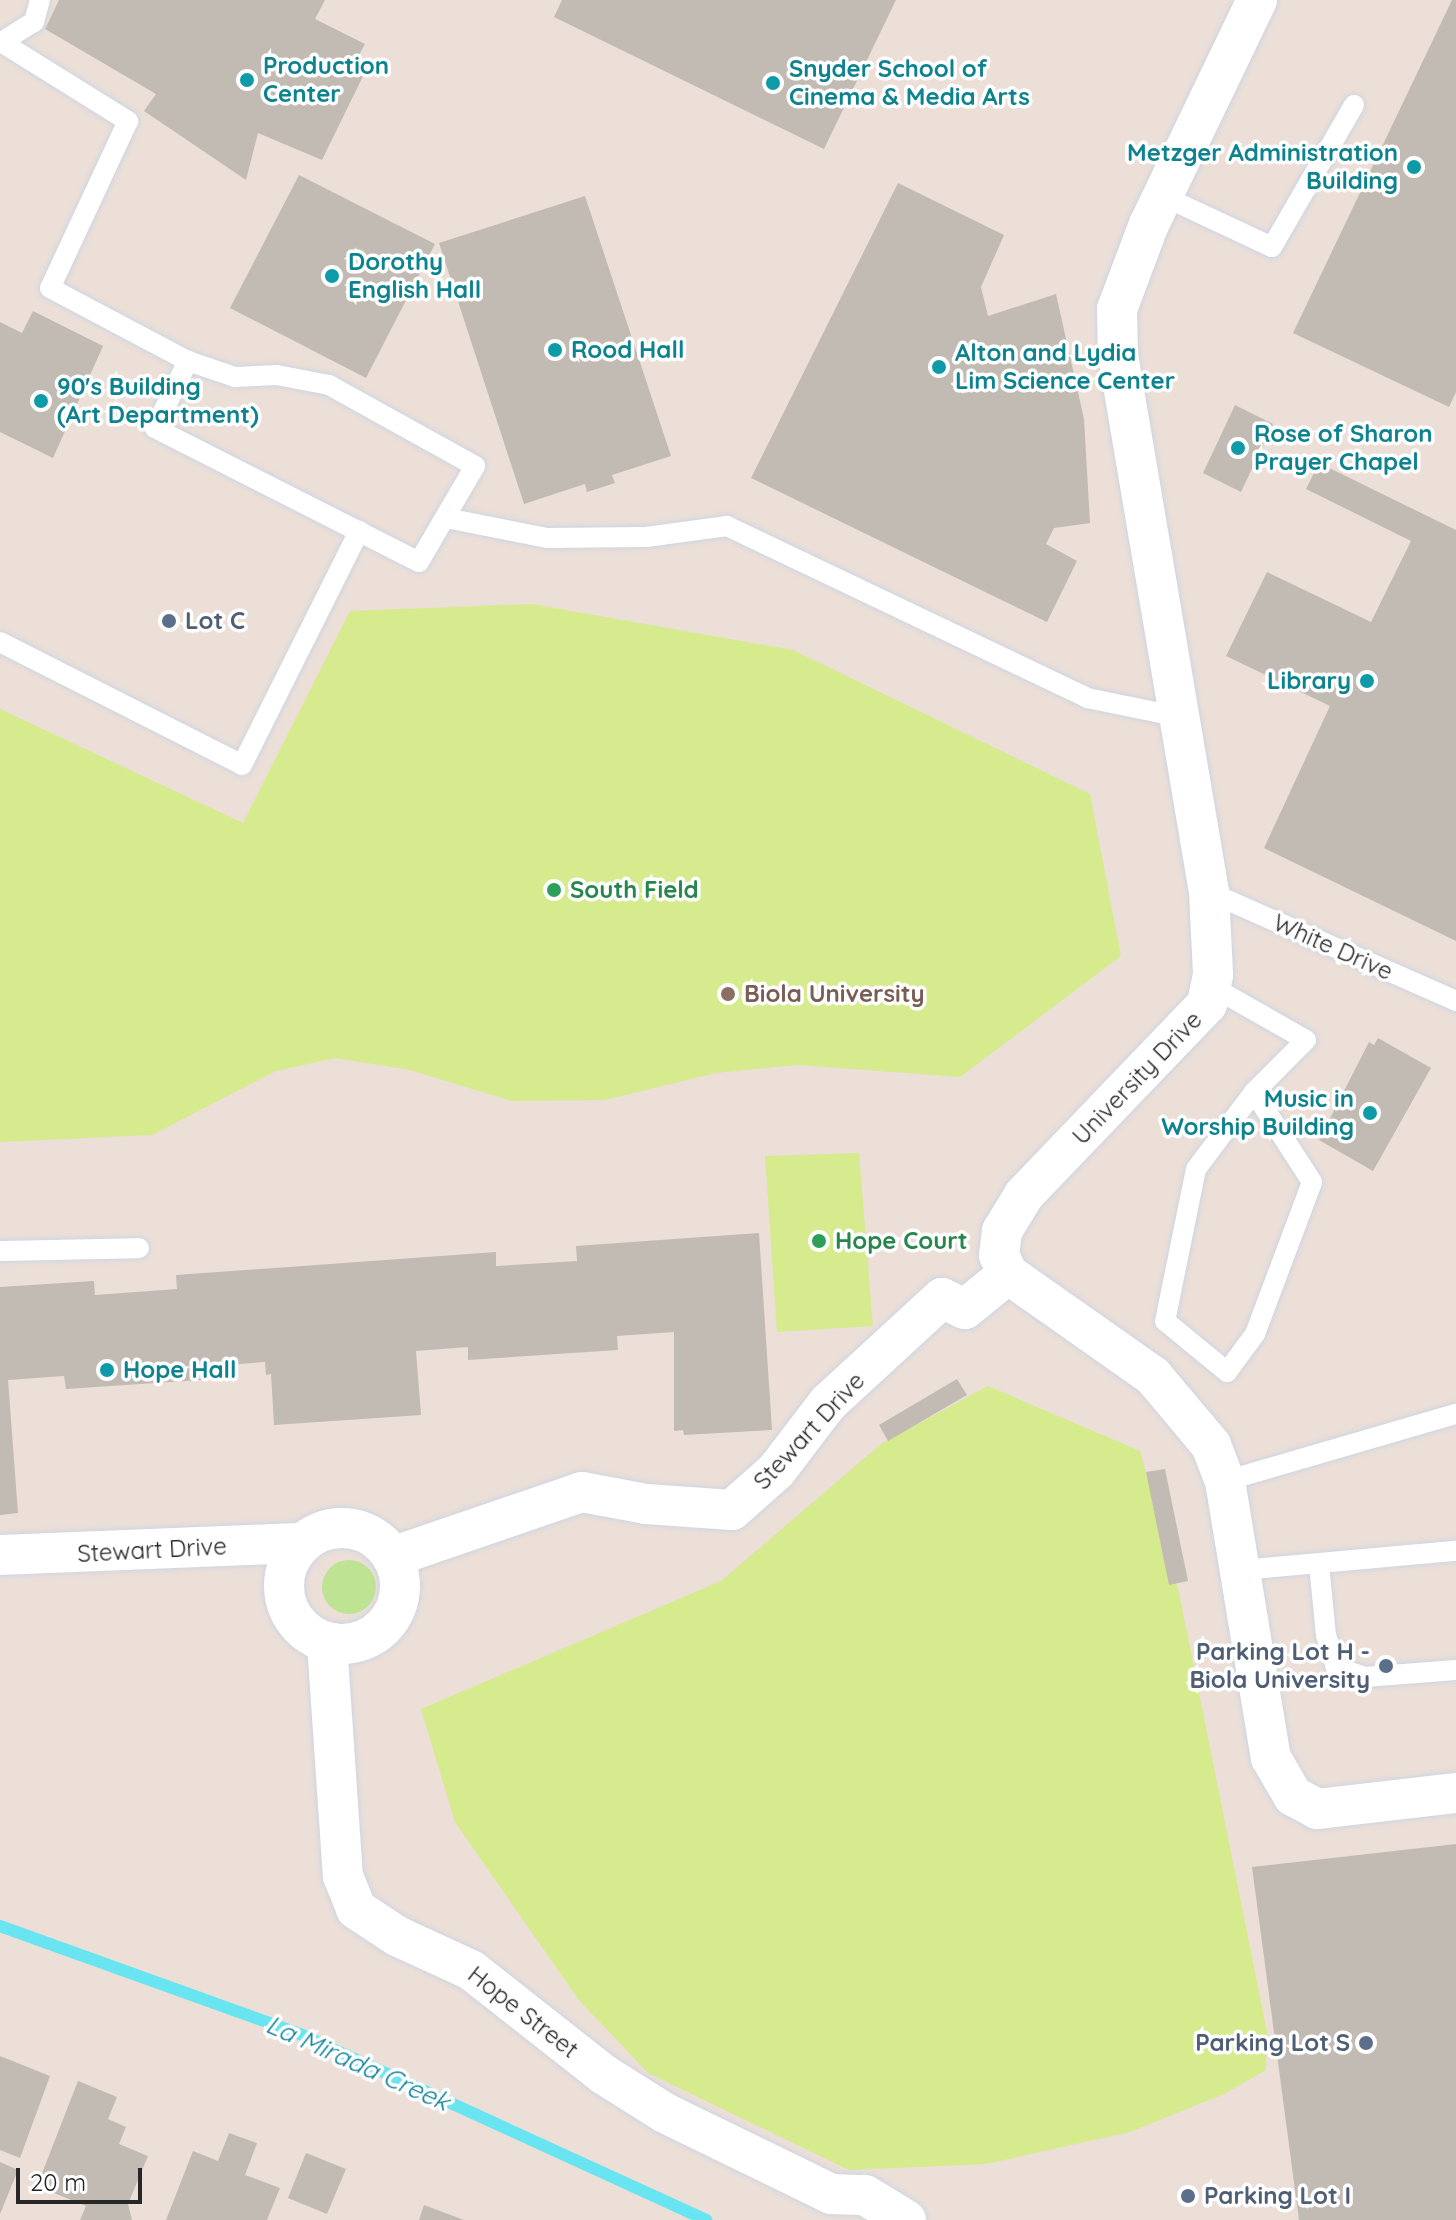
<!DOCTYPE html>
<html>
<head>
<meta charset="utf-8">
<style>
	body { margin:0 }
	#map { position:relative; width:1456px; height:2220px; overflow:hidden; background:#ebdfd8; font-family:Quicksand,sans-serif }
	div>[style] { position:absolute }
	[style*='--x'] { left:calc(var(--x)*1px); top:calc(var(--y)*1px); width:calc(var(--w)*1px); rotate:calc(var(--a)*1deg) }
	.green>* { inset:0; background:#bde393 }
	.round { border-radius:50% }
	.pitch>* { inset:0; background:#d5eb8e }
	.stream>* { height:12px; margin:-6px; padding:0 6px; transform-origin:6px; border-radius:6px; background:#68e5f0 }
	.building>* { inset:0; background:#c2bbb4 }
	.roads { filter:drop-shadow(0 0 2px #ced5e1) drop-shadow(0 0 2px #ced5e1) }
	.lane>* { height:20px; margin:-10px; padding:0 10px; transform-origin:10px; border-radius:10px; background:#fff }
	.street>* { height:40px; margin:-20px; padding:0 20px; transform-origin:20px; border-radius:20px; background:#fff }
	.street>.ring { margin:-20px; padding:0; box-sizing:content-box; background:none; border:40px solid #fff; border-radius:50% }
	.dots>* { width:22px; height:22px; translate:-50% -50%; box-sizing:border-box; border:4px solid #fff; border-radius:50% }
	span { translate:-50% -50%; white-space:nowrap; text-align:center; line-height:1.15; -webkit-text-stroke:7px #fff; paint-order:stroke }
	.culture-label { font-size:24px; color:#0d838f; font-weight:700 }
	.left { translate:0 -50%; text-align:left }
	.right { translate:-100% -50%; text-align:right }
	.service-label { font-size:24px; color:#4e5e75; font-weight:700 }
	.leisure-label { font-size:24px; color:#27864d; font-weight:700 }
	.street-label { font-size:24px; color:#272727 }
	.education-label { font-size:24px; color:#785e54; font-weight:700 }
	.water-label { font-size:26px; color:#0b8298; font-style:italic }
	.scale { position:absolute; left:16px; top:2168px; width:126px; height:36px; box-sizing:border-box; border:4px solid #272727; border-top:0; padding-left:10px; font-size:24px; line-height:28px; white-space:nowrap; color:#272727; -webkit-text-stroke:6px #fff; paint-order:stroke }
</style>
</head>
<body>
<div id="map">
	<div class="green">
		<div class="round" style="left:322px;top:1560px;width:54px;height:54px"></div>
	</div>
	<div class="pitch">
		<div style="clip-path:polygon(532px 604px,793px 650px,1090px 794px,1121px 956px,960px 1077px,798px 1065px,716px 1073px,605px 1100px,512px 1101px,410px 1070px,335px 1058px,276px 1071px,152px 1135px,0 1142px,0 709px,243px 823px,350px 611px)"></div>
		<div style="clip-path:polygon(859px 1153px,873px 1326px,777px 1332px,765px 1156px)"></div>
		<div style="clip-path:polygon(988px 1386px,1140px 1451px,1179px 1593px,1267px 2032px,1266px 2070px,1224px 2094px,1130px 2132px,986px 2164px,849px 2170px,648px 2073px,578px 1999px,455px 1822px,421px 1709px,721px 1581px,881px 1444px)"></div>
	</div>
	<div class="stream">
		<div style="--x:0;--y:1926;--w:319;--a:19.8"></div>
		<div style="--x:300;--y:2034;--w:447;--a:24.6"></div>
	</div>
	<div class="building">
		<div style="clip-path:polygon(59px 0,325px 0,315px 19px,365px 44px,357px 59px,368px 66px,322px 160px,258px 133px,246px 180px,144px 111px,156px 94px,45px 29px)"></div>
		<div style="clip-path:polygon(562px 0,896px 0,824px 149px,554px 17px)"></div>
		<div style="clip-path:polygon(1452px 0,1456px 0,1456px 392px,1449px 407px,1293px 333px)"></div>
		<div style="clip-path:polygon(299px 175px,435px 244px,366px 378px,230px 308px)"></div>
		<div style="clip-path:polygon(898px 183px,1004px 235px,981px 287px,988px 316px,1056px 294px,1084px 419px,1090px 523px,1054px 528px,1046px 544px,1077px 561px,1047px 622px,751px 478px)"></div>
		<div style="clip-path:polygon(585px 196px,671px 456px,612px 475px,615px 483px,587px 492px,585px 484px,524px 504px,439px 243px)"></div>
		<div style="clip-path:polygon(33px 311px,103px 346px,53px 458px,0 432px,0 322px,22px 333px)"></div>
		<div style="clip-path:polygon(1235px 405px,1273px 424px,1241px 492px,1203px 473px)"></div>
		<div style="clip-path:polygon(1319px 463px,1456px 530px,1456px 941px,1264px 848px,1330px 706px,1226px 656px,1267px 572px,1371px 622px,1411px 541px,1306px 489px)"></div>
		<div style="clip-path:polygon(1378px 1038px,1431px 1068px,1373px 1171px,1319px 1140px,1369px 1042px,1374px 1045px)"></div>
		<div style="clip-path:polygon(759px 1233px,772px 1430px,684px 1435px,683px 1430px,674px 1431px,674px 1332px,617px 1336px,618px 1350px,468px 1360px,468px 1347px,416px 1351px,421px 1415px,274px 1425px,271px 1374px,266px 1375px,265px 1362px,214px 1366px,215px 1379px,66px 1389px,64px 1376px,8px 1380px,18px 1513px,0 1515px,0 1287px,94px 1281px,95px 1295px,177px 1289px,176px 1275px,496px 1252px,496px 1266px,577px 1261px,576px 1246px)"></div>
		<div style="clip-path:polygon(957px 1379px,967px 1395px,888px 1441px,879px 1425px)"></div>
		<div style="clip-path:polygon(1165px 1469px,1188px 1581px,1169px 1585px,1146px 1472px)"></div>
		<div style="clip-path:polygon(1456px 1844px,1456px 2220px,1299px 2220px,1252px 1867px)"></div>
		<div style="clip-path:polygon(0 2056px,50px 2076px,20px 2158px,0 2150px)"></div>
		<div style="clip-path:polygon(78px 2081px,117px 2097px,108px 2119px,126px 2127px,119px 2144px,148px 2156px,128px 2204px,132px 2220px,80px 2220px,86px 2206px,37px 2186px)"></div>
		<div style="clip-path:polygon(229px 2133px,257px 2143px,245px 2175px,280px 2188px,267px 2220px,166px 2220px,193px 2151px,218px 2161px)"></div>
		<div style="clip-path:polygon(306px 2153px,346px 2169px,327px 2214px,288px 2198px)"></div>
		<div style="clip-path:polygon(0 2162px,18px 2170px,0 2214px)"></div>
		<div style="clip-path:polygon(424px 2205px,464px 2220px,419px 2220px)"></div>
	</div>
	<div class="roads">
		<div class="lane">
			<div style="--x:1;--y:42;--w:150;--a:31.9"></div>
			<div style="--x:128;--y:121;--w:184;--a:115"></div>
			<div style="--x:50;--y:288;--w:156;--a:27.9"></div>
			<div style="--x:188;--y:361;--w:50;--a:18.8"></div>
			<div style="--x:235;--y:377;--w:42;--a:-2.7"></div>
			<div style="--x:277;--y:375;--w:53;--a:10.9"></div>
			<div style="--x:329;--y:385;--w:167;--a:29"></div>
			<div style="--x:475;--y:466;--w:111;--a:120.3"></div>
			<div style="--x:419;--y:562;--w:296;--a:-153.1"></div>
			<div style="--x:155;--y:428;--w:75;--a:-63.8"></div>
			<div style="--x:0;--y:43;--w:40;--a:-32"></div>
			<div style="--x:34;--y:22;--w:23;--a:-75"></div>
			<div style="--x:1163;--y:196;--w:120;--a:25.1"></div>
			<div style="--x:1272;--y:247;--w:164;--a:-60"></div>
			<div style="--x:446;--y:518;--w:103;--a:11.2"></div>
			<div style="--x:547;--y:538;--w:99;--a:-0.6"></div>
			<div style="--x:646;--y:537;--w:82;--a:-7.7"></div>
			<div style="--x:727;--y:526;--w:399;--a:25.5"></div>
			<div style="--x:1087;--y:698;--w:95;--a:11.5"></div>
			<div style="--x:0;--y:642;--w:271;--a:26.9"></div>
			<div style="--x:242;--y:765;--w:262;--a:-63.4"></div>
			<div style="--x:1209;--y:892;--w:270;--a:23.8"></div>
			<div style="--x:1211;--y:986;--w:109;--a:29.6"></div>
			<div style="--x:1306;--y:1040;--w:74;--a:135"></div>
			<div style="--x:1254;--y:1092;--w:96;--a:127"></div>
			<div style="--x:1196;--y:1169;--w:155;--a:101.5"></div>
			<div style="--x:1165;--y:1321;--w:80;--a:39.4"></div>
			<div style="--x:1227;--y:1372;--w:47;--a:-53.6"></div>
			<div style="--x:1255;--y:1334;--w:162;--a:-69.4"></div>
			<div style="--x:1312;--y:1182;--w:107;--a:-122.8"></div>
			<div style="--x:0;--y:1251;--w:139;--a:-1.2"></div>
			<div style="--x:1225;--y:1481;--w:241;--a:-16.2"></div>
			<div style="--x:1319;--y:1564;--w:71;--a:84.4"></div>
			<div style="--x:1326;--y:1635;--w:34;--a:73"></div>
			<div style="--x:1336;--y:1667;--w:31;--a:19"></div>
			<div style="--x:1365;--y:1677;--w:91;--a:-4.4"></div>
			<div style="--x:1241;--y:1570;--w:216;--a:-5.1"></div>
		</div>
		<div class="street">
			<div style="--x:1257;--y:0;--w:249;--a:115.7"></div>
			<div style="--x:1149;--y:224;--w:91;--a:110.6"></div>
			<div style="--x:1117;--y:309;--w:46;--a:88.8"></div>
			<div style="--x:1118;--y:355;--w:545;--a:80.38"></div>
			<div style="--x:1209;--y:892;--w:83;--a:87.2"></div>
			<div style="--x:1213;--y:975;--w:30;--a:102"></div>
			<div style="--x:1207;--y:1004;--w:265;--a:133.8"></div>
			<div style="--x:1024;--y:1195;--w:42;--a:121.4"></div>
			<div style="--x:1002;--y:1231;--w:24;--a:97"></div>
			<div style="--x:999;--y:1255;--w:21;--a:65"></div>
			<div style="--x:1008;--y:1274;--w:177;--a:35.1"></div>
			<div style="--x:1153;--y:1376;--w:90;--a:50"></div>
			<div style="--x:1211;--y:1445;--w:39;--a:69"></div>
			<div style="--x:1225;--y:1481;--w:281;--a:80.6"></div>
			<div style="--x:1271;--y:1758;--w:44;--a:59.9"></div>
			<div style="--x:1293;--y:1796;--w:27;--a:28"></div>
			<div style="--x:1317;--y:1809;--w:140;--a:-6.6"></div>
			<div class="ring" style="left:284px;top:1528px;width:76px;height:76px"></div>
			<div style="--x:0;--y:1555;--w:303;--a:-2.3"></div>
			<div style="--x:392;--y:1557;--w:201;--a:-18.9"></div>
			<div style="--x:582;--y:1492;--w:65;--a:10.6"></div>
			<div style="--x:646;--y:1504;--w:86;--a:4"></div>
			<div style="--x:732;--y:1510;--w:59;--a:-41.6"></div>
			<div style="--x:776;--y:1471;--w:86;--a:-52.6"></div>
			<div style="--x:828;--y:1403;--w:155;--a:-42.6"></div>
			<div style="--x:942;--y:1298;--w:25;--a:26"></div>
			<div style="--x:965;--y:1309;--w:55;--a:-39.1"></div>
			<div style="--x:327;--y:1643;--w:234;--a:86.1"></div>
			<div style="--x:343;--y:1876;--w:35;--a:68"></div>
			<div style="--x:356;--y:1909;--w:49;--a:33.4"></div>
			<div style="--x:397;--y:1936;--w:81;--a:24.7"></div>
			<div style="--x:471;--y:1970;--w:168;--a:38.2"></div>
			<div style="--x:603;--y:2074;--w:73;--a:32.2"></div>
			<div style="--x:665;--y:2113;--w:185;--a:26"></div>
			<div style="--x:831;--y:2194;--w:34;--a:2"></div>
			<div style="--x:865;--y:2195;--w:48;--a:31.4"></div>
		</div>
	</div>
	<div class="dots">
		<div style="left:247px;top:80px;background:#0f9aa8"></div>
		<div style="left:773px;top:83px;background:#0f9aa8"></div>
		<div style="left:1414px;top:167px;background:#0f9aa8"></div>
		<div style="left:332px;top:276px;background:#0f9aa8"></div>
		<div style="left:555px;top:350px;background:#0f9aa8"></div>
		<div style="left:939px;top:367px;background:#0f9aa8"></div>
		<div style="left:41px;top:401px;background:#0f9aa8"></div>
		<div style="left:1238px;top:448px;background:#0f9aa8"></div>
		<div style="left:169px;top:621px;background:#5c6f8a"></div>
		<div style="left:1367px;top:681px;background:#0f9aa8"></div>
		<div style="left:554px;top:890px;background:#2e9e5b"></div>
		<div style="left:728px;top:994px;background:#8d6e63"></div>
		<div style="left:1370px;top:1113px;background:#0f9aa8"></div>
		<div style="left:819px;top:1241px;background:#2e9e5b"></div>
		<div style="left:107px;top:1370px;background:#0f9aa8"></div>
		<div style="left:1386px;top:1666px;background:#5c6f8a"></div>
		<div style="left:1366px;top:2043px;background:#5c6f8a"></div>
		<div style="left:1188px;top:2196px;background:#5c6f8a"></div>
	</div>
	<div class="culture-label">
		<span class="left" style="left:263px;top:80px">Production<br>Center</span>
		<span class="left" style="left:789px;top:83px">Snyder School of<br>Cinema &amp; Media Arts</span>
		<span class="right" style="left:1398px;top:167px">Metzger Administration<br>Building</span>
		<span class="left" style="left:348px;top:276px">Dorothy<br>English Hall</span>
		<span class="left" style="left:571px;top:350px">Rood Hall</span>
		<span class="left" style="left:955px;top:367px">Alton and Lydia<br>Lim Science Center</span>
		<span class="left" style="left:57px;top:401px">90's Building<br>(Art Department)</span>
		<span class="left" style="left:1254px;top:448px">Rose of Sharon<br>Prayer Chapel</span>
		<span class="right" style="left:1351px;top:681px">Library</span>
		<span class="right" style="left:1354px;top:1113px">Music in<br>Worship Building</span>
		<span class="left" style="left:123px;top:1370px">Hope Hall</span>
	</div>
	<div class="service-label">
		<span class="left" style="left:185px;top:621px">Lot C</span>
		<span class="right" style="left:1370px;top:1666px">Parking Lot H -<br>Biola University</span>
		<span class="right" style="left:1350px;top:2043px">Parking Lot S</span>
		<span class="left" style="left:1204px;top:2196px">Parking Lot I</span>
	</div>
	<div class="leisure-label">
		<span class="left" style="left:570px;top:890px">South Field</span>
		<span class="left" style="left:835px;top:1241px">Hope Court</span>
	</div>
	<div class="street-label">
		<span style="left:1333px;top:947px;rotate:24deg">White Drive</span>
		<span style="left:1137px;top:1078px;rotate:-46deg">University Drive</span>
		<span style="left:809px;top:1431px;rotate:-47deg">Stewart Drive</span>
		<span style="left:152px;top:1550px;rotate:-3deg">Stewart Drive</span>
		<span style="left:523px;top:2012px;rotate:38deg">Hope Street</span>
	</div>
	<div class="education-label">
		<span class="left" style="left:744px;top:994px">Biola University</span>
	</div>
	<div class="water-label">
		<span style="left:358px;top:2063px;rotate:24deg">La Mirada Creek</span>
	</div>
	<div class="scale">20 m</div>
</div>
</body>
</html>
